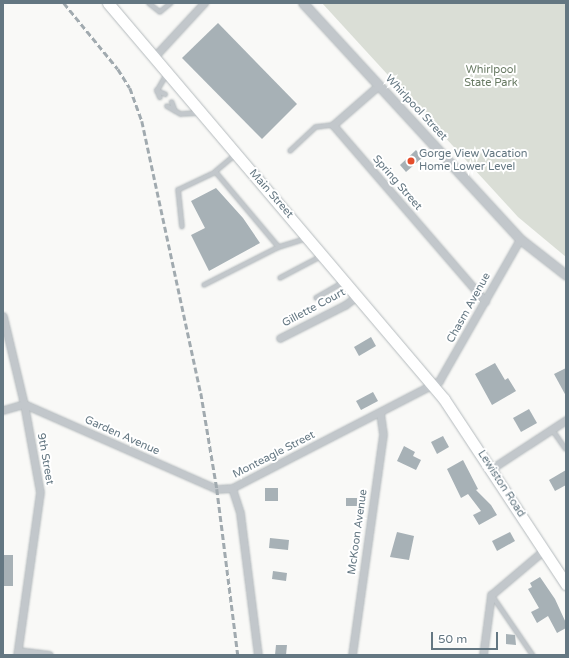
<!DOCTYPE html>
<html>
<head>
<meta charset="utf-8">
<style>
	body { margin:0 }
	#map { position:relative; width:569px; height:658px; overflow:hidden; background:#f9f9f7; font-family:"Varela Round",sans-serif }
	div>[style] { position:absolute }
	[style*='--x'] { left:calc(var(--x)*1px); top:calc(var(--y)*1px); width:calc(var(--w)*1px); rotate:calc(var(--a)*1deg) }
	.green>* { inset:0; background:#daded6 }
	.building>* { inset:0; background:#a7b1b6 }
	.roads { filter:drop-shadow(0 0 1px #b4babd) drop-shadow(0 0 1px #b4babd) }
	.service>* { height:3.5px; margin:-1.75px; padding:0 1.75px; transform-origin:1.75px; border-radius:1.75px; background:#c2c7cb }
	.minor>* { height:7px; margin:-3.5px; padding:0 3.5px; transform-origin:3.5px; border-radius:3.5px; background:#c2c7cb }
	.tertiary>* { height:9px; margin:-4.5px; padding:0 4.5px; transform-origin:4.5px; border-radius:4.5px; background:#c2c7cb }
	.primary>* { height:11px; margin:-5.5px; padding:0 5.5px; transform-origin:5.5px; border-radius:5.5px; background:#fff }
	.rail>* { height:2.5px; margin-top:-1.25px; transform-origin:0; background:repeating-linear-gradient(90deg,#a1aaaf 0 6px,transparent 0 9px) }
	.dots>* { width:11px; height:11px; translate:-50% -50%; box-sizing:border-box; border:2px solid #fff; border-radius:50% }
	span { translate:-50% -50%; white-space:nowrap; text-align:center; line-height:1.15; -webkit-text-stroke:4px #fff; paint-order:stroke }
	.park-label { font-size:11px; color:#687a63 }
	.street-label { font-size:11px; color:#647782 }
	.poi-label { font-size:11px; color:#647782 }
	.left { translate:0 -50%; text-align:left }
	.frame { position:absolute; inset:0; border:4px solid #647782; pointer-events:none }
	.scale { position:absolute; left:431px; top:632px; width:67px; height:18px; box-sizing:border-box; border:2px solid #647782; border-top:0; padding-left:5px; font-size:12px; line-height:14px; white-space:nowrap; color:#647782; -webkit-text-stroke:3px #fff; paint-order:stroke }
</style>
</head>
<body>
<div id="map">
	<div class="green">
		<div style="clip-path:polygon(322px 3px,566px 3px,566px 257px,518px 217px)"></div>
	</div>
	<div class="building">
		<div style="clip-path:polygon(218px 23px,297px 104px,262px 139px,182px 58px)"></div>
		<div style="clip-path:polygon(416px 150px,422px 158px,406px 172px,400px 165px)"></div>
		<div style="clip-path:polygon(216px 188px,243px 218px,260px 243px,209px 271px,191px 235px,205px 228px,191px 201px)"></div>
		<div style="clip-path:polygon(371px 337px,376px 346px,359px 356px,354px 347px)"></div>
		<div style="clip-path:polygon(495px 363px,505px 380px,508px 378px,516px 391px,492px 405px,475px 374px)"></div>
		<div style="clip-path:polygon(566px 368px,566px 396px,554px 374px)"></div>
		<div style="clip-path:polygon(373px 392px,378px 401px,361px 410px,356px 401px)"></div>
		<div style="clip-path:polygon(529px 409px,537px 423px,521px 432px,513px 418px)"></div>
		<div style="clip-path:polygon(443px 436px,449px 447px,437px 454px,431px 442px)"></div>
		<div style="clip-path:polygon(404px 446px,415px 452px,413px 456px,421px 460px,416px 470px,397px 461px)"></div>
		<div style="clip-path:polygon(463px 460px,478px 489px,476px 490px,491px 505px,497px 515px,479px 525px,473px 515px,481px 511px,468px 494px,461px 498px,447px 469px)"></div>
		<div style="clip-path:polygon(566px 470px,566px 485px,555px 491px,549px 480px)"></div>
		<div style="clip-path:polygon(265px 488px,278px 488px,278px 501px,265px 501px)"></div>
		<div style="clip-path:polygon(346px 498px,357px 498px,357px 506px,346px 506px)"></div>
		<div style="clip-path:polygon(397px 532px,414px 536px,409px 560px,390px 557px)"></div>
		<div style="clip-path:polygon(510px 532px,515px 541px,497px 551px,492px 541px)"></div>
		<div style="clip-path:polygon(270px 538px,289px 540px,288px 550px,269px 548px)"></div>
		<div style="clip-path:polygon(3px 555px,13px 555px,13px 586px,3px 586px)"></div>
		<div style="clip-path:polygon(273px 571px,287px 573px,286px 581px,272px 579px)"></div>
		<div style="clip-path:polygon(540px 577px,555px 599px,566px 623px,566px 628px,557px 633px,548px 616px,537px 623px,531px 612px,539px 608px,528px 589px,532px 587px,530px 583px)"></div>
		<div style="clip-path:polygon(506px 634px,515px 635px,516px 645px,506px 644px)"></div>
		<div style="clip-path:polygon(276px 645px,287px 645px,286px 655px,275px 655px)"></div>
	</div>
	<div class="roads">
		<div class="service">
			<div style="--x:149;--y:3;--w:14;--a:39"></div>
			<div style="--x:160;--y:12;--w:14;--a:-39"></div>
			<div style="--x:157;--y:91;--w:9;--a:21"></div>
			<div style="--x:160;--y:98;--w:8;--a:-113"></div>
			<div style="--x:157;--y:91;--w:20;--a:-60"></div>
			<div style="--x:172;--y:102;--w:9;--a:69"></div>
			<div style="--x:167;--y:106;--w:16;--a:30"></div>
			<div style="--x:181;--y:114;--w:17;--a:-3"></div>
			<div style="--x:290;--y:151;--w:35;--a:-43"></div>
			<div style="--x:316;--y:127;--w:17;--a:-7"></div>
			<div style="--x:236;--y:155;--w:26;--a:140"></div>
			<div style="--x:216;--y:172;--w:98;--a:50"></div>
			<div style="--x:279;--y:247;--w:27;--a:-17"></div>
			<div style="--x:182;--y:227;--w:37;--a:-96"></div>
			<div style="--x:178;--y:190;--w:42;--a:-25.3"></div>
			<div style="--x:280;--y:278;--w:45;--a:-27.7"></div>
			<div style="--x:204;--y:285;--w:84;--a:-26.9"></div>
			<div style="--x:316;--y:298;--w:30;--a:-30"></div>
			<div style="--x:552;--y:429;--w:24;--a:55"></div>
			<div style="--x:492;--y:595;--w:73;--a:55.7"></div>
		</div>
		<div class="minor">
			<div style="--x:154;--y:57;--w:74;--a:-47.2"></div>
			<div style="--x:379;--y:85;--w:61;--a:139"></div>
			<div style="--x:333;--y:125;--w:233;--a:49.2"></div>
			<div style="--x:3;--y:316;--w:90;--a:76.6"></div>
			<div style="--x:24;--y:404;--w:89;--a:79.7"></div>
			<div style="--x:40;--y:492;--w:165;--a:98"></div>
			<div style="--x:280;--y:338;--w:73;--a:-26.9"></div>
			<div style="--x:345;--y:305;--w:15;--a:-37"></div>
			<div style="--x:3;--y:410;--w:22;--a:-16"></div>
			<div style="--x:24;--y:404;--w:211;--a:23.8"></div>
			<div style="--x:217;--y:489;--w:15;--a:-4"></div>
			<div style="--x:232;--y:488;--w:233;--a:-27.3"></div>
			<div style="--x:439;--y:381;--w:163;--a:-60.3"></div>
			<div style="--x:491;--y:469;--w:90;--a:-33.2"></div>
			<div style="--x:232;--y:488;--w:26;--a:72"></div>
			<div style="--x:240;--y:513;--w:143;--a:82.8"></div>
			<div style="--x:18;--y:651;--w:31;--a:7"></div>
			<div style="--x:352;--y:655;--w:223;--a:-82"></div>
			<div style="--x:383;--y:434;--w:21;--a:-98"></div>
			<div style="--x:483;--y:655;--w:61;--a:-82.4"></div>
			<div style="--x:491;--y:595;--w:70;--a:-40.3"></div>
		</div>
		<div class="tertiary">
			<div style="--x:303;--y:3;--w:321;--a:47.4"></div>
			<div style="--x:520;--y:239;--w:58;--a:38"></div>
		</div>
		<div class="primary">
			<div style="--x:108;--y:3;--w:519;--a:49.69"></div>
			<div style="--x:444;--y:399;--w:222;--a:56.6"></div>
		</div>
	</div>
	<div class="rail">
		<div style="--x:64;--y:3;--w:85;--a:50.7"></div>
		<div style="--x:118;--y:69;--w:22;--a:58"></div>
		<div style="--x:130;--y:88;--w:35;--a:70"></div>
		<div style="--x:142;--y:121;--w:278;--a:77.8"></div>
		<div style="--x:201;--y:393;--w:97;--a:80.5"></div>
		<div style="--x:217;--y:489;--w:167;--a:82.8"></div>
	</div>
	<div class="dots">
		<div style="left:411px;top:161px;background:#e44d2c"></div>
	</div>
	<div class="park-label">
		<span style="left:491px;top:77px">Whirlpool<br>State Park</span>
	</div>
	<div class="street-label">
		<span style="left:416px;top:108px;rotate:47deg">Whirlpool Street</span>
		<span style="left:397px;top:183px;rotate:49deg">Spring Street</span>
		<span style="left:271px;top:194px;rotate:49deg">Main Street</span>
		<span style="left:314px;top:308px;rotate:-28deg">Gillette Court</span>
		<span style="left:469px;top:308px;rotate:-61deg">Chasm Avenue</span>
		<span style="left:122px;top:436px;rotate:24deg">Garden Avenue</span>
		<span style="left:274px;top:455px;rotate:-27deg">Monteagle Street</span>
		<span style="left:45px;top:459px;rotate:80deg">9th Street</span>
		<span style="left:501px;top:484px;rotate:57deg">Lewiston Road</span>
		<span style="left:358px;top:532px;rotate:-82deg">McKoon Avenue</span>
	</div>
	<div class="poi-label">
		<span class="left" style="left:419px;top:161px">Gorge View Vacation<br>Home Lower Level</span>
	</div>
	<div class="frame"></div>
	<div class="scale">50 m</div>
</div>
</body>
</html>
